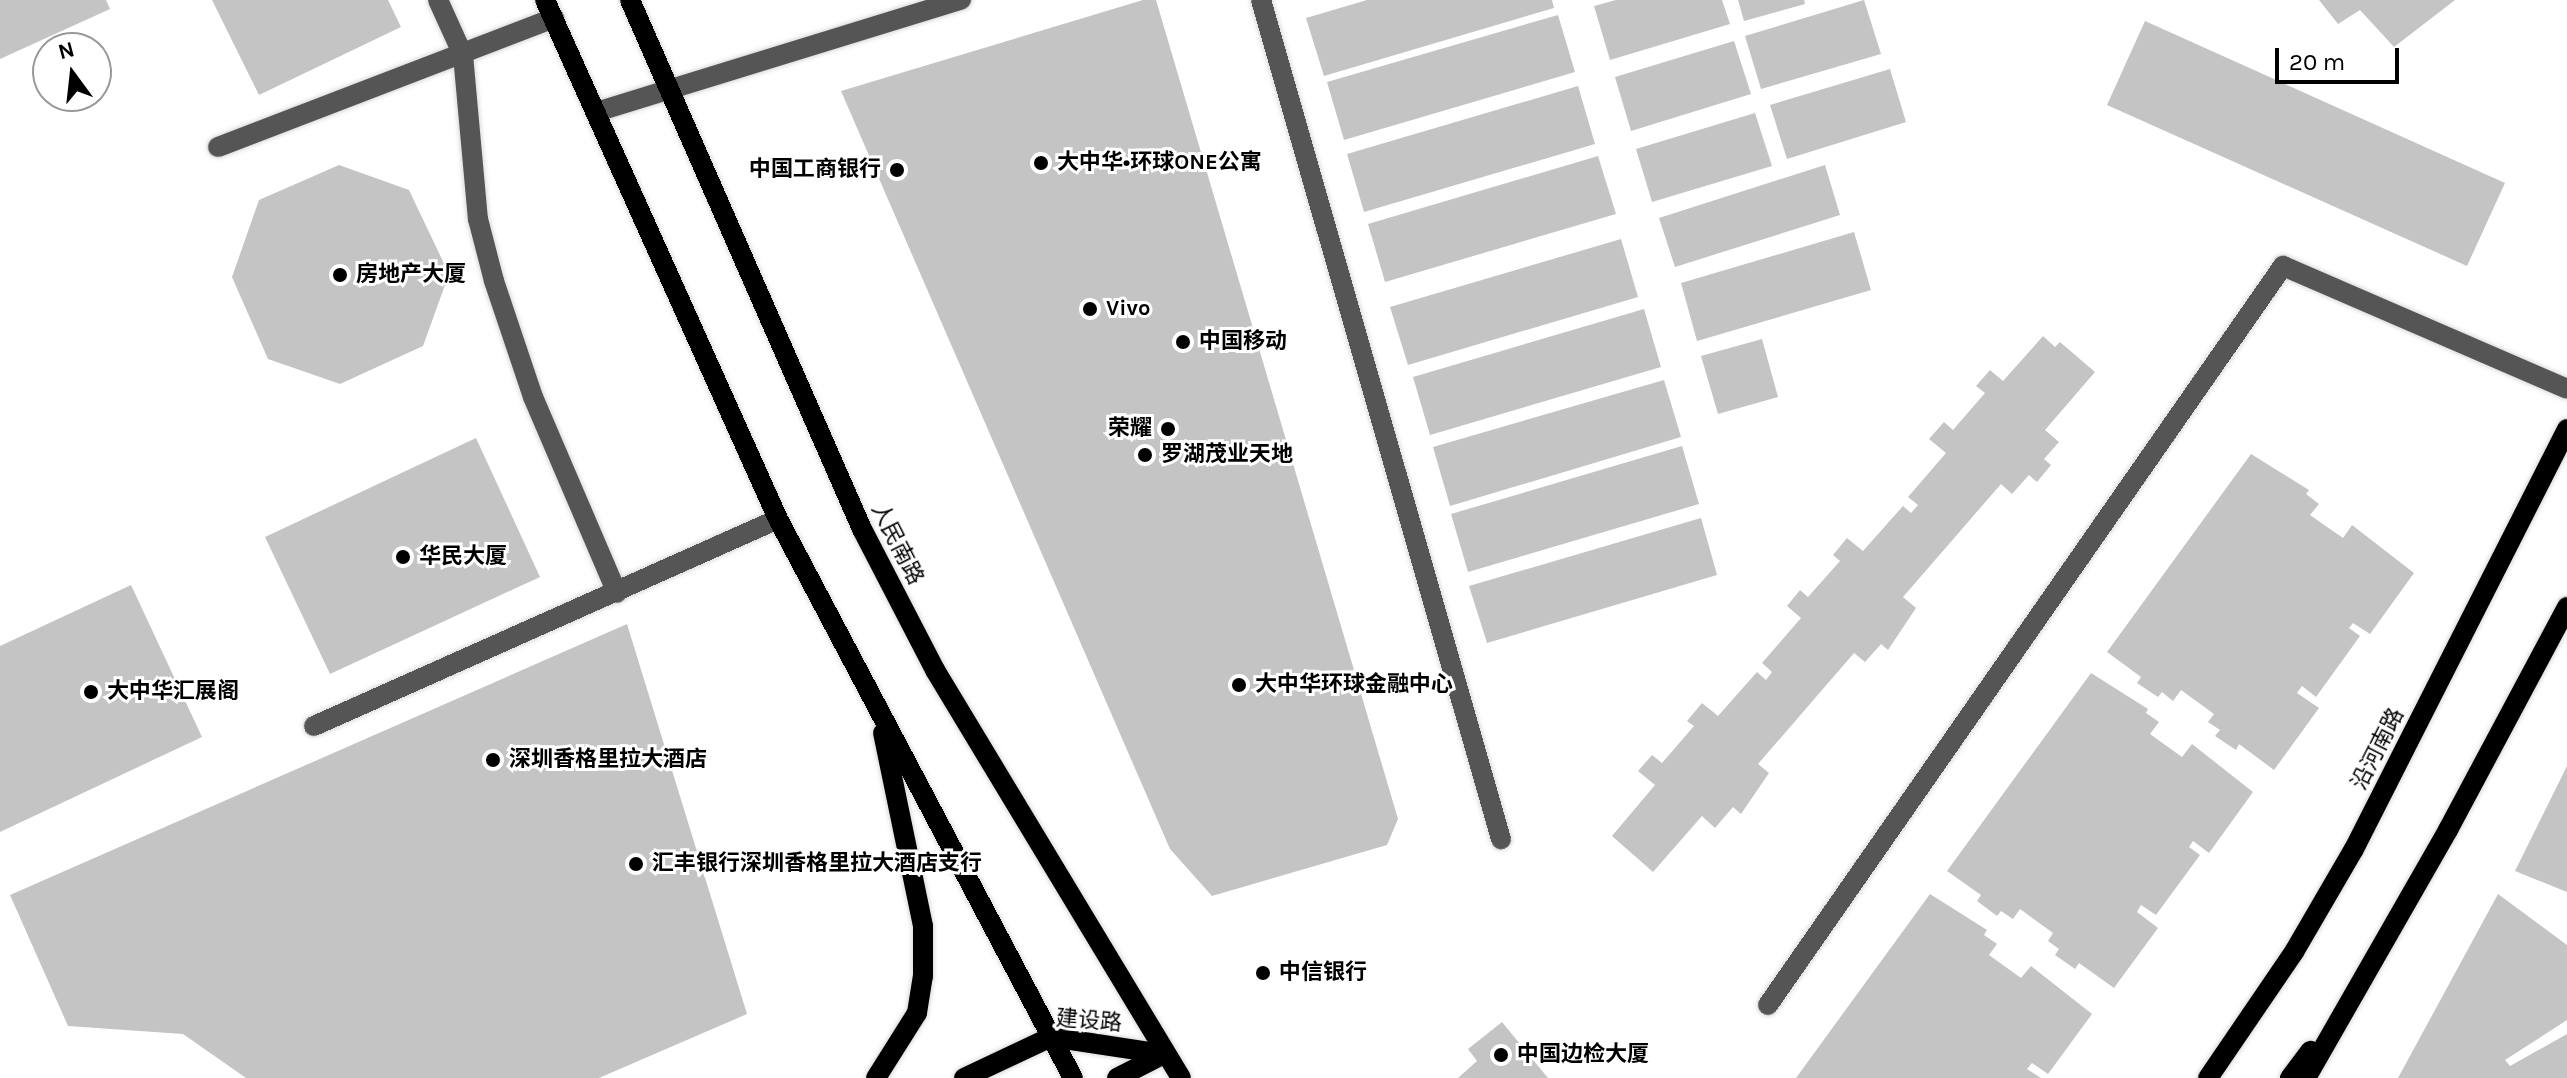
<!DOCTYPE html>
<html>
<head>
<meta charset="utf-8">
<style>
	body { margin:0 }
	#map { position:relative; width:2567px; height:1078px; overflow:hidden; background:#fff; font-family:Karla,"Noto Sans SC",sans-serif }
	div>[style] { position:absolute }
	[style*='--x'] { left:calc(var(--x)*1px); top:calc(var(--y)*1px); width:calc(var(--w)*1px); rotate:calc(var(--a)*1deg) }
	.building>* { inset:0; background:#c4c4c4 }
	.roads { filter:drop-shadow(0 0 2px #dbdbdb) drop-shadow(0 0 2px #dbdbdb) }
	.minor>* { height:20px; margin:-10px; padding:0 10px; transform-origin:10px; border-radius:10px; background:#555 }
	.major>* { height:20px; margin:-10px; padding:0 10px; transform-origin:10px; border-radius:10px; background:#000 }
	.dots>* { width:22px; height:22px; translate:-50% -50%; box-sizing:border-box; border:4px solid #fff; border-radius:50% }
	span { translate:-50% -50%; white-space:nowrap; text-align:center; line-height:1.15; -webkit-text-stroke:6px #fff; paint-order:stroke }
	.poi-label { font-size:22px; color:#000; font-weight:700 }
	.left { translate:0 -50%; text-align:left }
	.right { translate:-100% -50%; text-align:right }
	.street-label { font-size:22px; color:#000 }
	.north { position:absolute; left:32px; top:32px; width:80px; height:80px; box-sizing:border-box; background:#fff; border:2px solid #999; border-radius:50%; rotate:345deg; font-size:22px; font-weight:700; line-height:32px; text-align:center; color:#000 }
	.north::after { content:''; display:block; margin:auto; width:28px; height:36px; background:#000; clip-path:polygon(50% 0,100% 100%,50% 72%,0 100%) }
	.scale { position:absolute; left:2275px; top:48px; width:124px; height:36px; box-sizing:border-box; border:4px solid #000; border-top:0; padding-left:10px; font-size:24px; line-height:28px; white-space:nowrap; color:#000; -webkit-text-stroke:6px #fff; paint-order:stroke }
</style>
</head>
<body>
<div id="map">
	<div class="building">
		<div style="clip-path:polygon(0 0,106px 0,110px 9px,0 59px)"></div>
		<div style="clip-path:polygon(212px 0,388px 0,401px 27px,259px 95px)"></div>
		<div style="clip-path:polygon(1143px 0,1156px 0,1398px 819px,1387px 845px,1212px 896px,1170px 849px,841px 91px)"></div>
		<div style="clip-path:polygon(1367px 0,1552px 0,1554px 8px,1324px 76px,1306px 18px)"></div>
		<div style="clip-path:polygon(1616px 0,1722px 0,1730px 24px,1610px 60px,1594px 6px)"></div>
		<div style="clip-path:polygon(1738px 0,1804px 0,1805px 4px,1744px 21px)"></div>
		<div style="clip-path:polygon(1864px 0,1881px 54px,1761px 89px,1745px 36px)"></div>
		<div style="clip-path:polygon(2319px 0,2455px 0,2394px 47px,2360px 10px,2338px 24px)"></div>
		<div style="clip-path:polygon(1558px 15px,1575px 72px,1344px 140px,1327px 82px)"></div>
		<div style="clip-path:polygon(2145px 21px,2505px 183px,2467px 266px,2107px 105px)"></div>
		<div style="clip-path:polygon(1734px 41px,1751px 94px,1631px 131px,1615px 77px)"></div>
		<div style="clip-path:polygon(1890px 69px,1906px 122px,1787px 159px,1770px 105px)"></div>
		<div style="clip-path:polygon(1578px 86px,1595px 144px,1364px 212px,1347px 154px)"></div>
		<div style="clip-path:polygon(1755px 113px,1772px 166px,1652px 202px,1636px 149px)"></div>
		<div style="clip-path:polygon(1598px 156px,1616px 214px,1385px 282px,1368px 224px)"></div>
		<div style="clip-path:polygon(339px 165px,409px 190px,449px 274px,423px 346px,340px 384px,268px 359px,232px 277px,259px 200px)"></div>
		<div style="clip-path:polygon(1825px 165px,1840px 215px,1675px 267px,1659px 218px)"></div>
		<div style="clip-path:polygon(1854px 232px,1871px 290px,1697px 341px,1681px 283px)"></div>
		<div style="clip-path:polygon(1621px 239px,1638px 297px,1408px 365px,1390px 307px)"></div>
		<div style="clip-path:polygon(1644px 309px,1661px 367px,1430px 435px,1413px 377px)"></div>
		<div style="clip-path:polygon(2043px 336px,2055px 347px,2060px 342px,2095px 372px,2045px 430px,2059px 442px,2044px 459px,2051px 465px,2037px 482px,2029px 475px,2012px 494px,2001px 484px,1903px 597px,1916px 608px,1888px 650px,1881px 644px,1865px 662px,1854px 653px,1758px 764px,1769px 773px,1741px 814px,1733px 807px,1715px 828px,1702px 816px,1653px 872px,1612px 836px,1655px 785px,1638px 771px,1652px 755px,1662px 763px,1694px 726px,1687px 721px,1702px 703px,1718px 716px,1757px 672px,1766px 680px,1772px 672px,1762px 663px,1801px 618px,1787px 606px,1800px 590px,1808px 597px,1840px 561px,1833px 555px,1847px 538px,1863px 551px,1903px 506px,1911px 513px,1918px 505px,1908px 497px,1946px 453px,1929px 439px,1944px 422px,1953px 430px,1985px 393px,1976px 386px,1990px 370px,2003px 381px)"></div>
		<div style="clip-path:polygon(1762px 339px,1778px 397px,1718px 414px,1701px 356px)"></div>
		<div style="clip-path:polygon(1664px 380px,1681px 437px,1450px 506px,1433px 447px)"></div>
		<div style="clip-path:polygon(476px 438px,540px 577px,330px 674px,265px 537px)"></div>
		<div style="clip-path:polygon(1682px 446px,1699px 504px,1468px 572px,1451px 514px)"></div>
		<div style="clip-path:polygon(2251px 454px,2309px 490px,2306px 494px,2319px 504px,2310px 515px,2343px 538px,2352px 525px,2414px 573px,2370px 634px,2353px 623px,2349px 628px,2360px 636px,2316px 697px,2302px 686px,2297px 693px,2319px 708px,2274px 770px,2239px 744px,2236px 750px,2215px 736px,2220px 730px,2208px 722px,2214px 714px,2181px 690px,2173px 701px,2162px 692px,2158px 697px,2137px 683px,2141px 677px,2107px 652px)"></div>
		<div style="clip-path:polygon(1701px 518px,1717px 575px,1487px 643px,1469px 586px)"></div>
		<div style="clip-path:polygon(131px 585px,202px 737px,0 832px,0 646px)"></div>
		<div style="clip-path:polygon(627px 624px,747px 1014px,599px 1078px,246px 1078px,183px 1034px,68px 1026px,10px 895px)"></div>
		<div style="clip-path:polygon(2091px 673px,2148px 709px,2146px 713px,2159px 722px,2150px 734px,2182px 757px,2192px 744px,2253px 792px,2209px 853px,2193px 841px,2189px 847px,2200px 855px,2156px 915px,2141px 905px,2137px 912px,2158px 928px,2114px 988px,2079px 963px,2075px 969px,2055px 955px,2059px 949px,2048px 941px,2053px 933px,2020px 909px,2013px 919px,2001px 911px,1997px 916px,1977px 901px,1981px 895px,1947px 871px)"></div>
		<div style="clip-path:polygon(2567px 766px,2567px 892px,2515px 871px)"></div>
		<div style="clip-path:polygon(1930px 894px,1987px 930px,1984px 935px,1997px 944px,1989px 955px,2021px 978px,2031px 966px,2092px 1014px,2048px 1074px,2032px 1063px,2027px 1069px,2041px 1078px,1796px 1078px)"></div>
		<div style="clip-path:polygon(2498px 894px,2567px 945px,2567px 1020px,2505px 1060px,2510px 1066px,2567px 1034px,2567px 1078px,2398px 1078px)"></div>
		<div style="clip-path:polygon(1502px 1022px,1548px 1078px,1458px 1078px,1477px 1061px,1468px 1049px)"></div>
	</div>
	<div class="roads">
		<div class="minor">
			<div style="--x:438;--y:0;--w:60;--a:65.6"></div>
			<div style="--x:463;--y:55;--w:165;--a:84.8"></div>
			<div style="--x:478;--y:219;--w:64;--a:75.5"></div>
			<div style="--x:494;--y:281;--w:122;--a:71.4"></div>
			<div style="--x:533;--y:397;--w:213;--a:66.8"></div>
			<div style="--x:1261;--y:0;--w:873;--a:74.04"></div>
			<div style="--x:596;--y:112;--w:382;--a:-17.1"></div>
			<div style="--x:218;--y:147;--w:360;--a:-21"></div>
			<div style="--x:314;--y:726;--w:508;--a:-24.04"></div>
			<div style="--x:1768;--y:1005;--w:901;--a:-55.13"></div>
			<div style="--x:2283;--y:266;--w:309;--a:23.4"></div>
		</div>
		<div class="major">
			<div style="--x:545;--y:0;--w:569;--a:65.82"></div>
			<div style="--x:778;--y:519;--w:632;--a:62.18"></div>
			<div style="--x:630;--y:0;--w:578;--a:66.32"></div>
			<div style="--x:862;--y:529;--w:159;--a:62.6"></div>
			<div style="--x:935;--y:670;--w:476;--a:58.9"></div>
			<div style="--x:876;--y:1078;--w:77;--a:-57.8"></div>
			<div style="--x:917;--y:1013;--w:37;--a:-81"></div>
			<div style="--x:923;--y:976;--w:50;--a:-90"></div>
			<div style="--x:923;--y:926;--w:197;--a:-101.7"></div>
			<div style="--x:964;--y:1078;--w:96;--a:-25.2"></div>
			<div style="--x:1051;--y:1037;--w:114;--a:8.6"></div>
			<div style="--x:1117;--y:1078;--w:53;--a:-27.1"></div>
			<div style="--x:2208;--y:1078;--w:153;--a:-55.7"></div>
			<div style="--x:2294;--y:952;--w:119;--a:-59.8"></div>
			<div style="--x:2354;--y:849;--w:471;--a:-63.1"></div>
			<div style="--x:2290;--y:1078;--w:34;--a:-53"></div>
			<div style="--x:2306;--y:1078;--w:286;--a:-60.2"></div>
			<div style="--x:2448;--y:830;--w:253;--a:-61.9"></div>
		</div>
	</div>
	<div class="dots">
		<div style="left:1041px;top:163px;background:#000"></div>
		<div style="left:897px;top:170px;background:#000"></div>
		<div style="left:340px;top:275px;background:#000"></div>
		<div style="left:1090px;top:309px;background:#000"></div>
		<div style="left:1183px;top:342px;background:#000"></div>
		<div style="left:1168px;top:429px;background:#000"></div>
		<div style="left:1145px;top:455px;background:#000"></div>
		<div style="left:403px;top:557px;background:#000"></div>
		<div style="left:1239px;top:685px;background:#000"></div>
		<div style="left:91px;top:692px;background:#000"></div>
		<div style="left:493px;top:760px;background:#000"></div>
		<div style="left:636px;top:864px;background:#000"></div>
		<div style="left:1263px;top:973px;background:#000"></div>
		<div style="left:1501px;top:1055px;background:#000"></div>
	</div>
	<div class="poi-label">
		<span class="left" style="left:1057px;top:163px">大中华•环球ONE公寓</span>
		<span class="right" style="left:881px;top:170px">中国工商银行</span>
		<span class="left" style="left:356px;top:275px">房地产大厦</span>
		<span class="left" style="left:1106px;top:309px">Vivo</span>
		<span class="left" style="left:1199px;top:342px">中国移动</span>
		<span class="right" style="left:1152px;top:429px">荣耀</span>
		<span class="left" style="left:1161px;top:455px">罗湖茂业天地</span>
		<span class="left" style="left:419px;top:557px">华民大厦</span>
		<span class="left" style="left:1255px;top:685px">大中华环球金融中心</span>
		<span class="left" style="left:107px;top:692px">大中华汇展阁</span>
		<span class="left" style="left:509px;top:760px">深圳香格里拉大酒店</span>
		<span class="left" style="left:652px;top:864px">汇丰银行深圳香格里拉大酒店支行</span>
		<span class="left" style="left:1279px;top:973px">中信银行</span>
		<span class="left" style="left:1517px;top:1055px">中国边检大厦</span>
	</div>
	<div class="street-label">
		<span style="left:897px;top:544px;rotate:63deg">人民南路</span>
		<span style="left:2378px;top:749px;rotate:-63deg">沿河南路</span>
		<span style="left:1089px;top:1021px;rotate:5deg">建设路</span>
	</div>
	<div class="north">N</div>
	<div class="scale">20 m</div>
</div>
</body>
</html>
